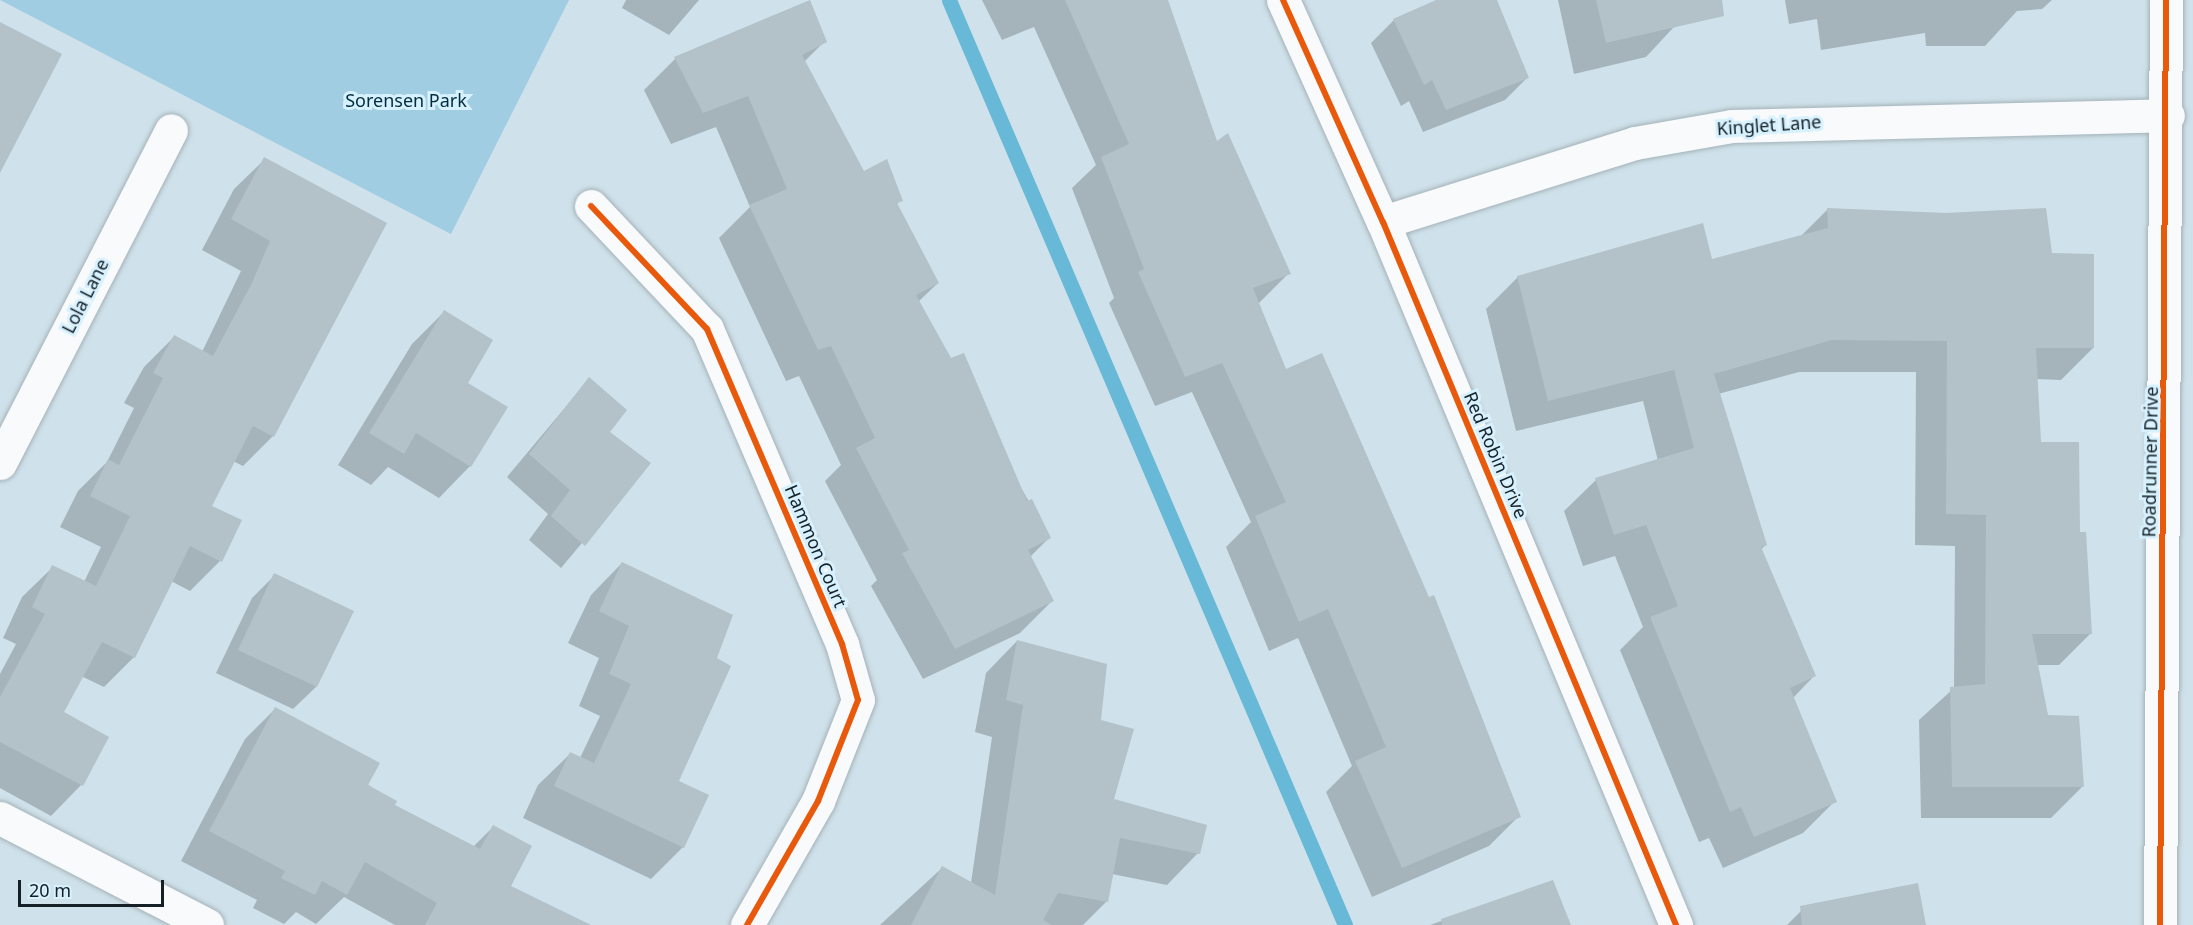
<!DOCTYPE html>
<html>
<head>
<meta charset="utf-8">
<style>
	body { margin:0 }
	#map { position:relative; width:2193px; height:925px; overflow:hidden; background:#cfe1ea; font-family:"Noto Sans",sans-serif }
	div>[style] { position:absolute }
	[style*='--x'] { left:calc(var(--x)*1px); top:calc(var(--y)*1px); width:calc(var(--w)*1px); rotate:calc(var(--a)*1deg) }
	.green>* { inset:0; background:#a1cde2 }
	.shadow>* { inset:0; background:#0003 }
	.stream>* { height:15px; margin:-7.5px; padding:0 7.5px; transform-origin:7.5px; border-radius:7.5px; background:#68b8d8 }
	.building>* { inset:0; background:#b3c1c8 }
	.roads { filter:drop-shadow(0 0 2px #a4b2b8) drop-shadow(0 0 2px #a4b2b8) }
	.minor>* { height:33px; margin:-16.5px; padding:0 16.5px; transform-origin:16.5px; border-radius:16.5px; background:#f8fafc }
	.cycleway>* { height:6px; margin:-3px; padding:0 3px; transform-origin:3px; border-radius:3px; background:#e8590c }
	span { translate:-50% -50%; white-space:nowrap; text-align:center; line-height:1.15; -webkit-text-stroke:6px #d7f1fe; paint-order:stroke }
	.park-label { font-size:18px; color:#002e3f }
	.street-label { font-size:18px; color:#152127 }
	.scale { position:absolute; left:18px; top:880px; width:146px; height:27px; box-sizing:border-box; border:3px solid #152127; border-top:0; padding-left:8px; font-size:18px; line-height:21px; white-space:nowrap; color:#152127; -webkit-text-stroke:4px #d7f1fe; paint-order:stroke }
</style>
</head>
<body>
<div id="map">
	<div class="green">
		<div style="clip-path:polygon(0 0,569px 0,451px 234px)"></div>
	</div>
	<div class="shadow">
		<div style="clip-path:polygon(626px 0,699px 0,669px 35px,622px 8px)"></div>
		<div style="clip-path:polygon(982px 0,1166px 0,1216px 144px,1289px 273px,1258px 304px,1285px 371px,1519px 816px,1489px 846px,1372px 897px,1326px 792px,1352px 766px,1298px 638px,1269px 651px,1226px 547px,1251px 522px,1192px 392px,1155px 406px,1109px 303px,1114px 298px,1072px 188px,1096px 165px,1034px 27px,1002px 40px)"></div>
		<div style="clip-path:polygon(1440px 0,1496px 0,1528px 77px,1505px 100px,1423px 132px,1409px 101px,1401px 106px,1371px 43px,1394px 20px)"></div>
		<div style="clip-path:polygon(1558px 0,1699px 0,1646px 57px,1574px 74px)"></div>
		<div style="clip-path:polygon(1785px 0,2052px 0,2042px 9px,2017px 11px,1985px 46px,1926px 46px,1925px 33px,1821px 50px,1817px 19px,1789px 24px)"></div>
		<div style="clip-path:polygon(825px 41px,804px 62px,863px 173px,901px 200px,896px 205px,938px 283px,918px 302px,1049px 538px,1030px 557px,1052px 601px,1020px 633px,923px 679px,871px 586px,877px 580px,825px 481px,841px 465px,799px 376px,786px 381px,719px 238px,750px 207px,716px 127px,671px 144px,644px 90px,675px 59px)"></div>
		<div style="clip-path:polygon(265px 159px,385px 224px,273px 436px,243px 466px,233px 461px,210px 507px,220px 561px,190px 591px,171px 581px,134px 657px,104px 687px,81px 676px,62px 713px,107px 737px,81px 785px,51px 816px,0 788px,0 674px,16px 644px,3px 638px,22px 597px,53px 567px,84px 582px,101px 547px,60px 527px,78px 491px,107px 462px,134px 408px,124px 403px,144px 367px,174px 337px,202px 352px,241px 271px,202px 250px,234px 189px)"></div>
		<div style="clip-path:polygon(1828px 209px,2050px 255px,2093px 348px,2061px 380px,2036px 379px,2039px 444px,2078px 533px,2091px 633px,2059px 665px,2036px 665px,2047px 716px,2082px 787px,2051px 818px,1921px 818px,1919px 720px,1954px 688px,1955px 546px,1915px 545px,1916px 372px,1799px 372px,1718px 394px,1766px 545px,1760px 550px,1814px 676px,1793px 698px,1835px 801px,1803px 833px,1723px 868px,1709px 838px,1699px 842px,1620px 650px,1643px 627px,1615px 556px,1583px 566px,1564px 511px,1596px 480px,1658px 461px,1643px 401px,1516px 431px,1486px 309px,1518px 277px,1711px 261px,1800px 237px)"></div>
		<div style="clip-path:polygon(444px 312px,466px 383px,470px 466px,439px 498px,388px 467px,371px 485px,338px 465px,412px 344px)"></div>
		<div style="clip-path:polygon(589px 379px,608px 432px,649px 463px,561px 568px,529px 540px,548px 514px,507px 477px)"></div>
		<div style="clip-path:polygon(622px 563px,715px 659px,677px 781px,683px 847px,651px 879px,523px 818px,538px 785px,570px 754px,580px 758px,600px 716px,579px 706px,599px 658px,568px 643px,591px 595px)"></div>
		<div style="clip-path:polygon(275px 575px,352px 612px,316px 687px,293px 709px,216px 673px,252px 598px)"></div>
		<div style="clip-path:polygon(1017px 641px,1099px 722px,1113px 801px,1198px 853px,1167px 885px,1112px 874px,1107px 901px,1083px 925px,880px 925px,942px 868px,971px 883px,992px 737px,975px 732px,986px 673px)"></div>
		<div style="clip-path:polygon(275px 709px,393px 805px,473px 847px,493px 827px,509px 886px,588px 925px,395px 925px,344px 897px,316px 924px,296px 912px,284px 924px,253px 908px,257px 900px,181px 861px,245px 739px)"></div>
		<div style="clip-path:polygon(1552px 882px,1567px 925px,1430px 925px)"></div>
		<div style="clip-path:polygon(1805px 907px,1925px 925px,1787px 925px)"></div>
	</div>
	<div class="stream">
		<div style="--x:949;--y:0;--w:1006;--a:66.82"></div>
	</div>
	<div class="building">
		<div style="clip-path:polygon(810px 0,827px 42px,802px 55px,864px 171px,887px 159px,903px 201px,897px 203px,939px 283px,916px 295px,951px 358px,964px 353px,1027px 501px,1032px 499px,1051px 538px,1028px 550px,1054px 601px,955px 649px,902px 553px,909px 550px,856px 448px,875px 438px,831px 346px,818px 350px,749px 205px,787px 189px,748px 96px,703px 113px,674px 57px)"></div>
		<div style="clip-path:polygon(1065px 0,1168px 0,1217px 141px,1228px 133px,1291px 274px,1253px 288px,1286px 369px,1322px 353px,1429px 597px,1434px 595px,1521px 817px,1402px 868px,1355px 761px,1386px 747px,1328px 609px,1299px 622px,1255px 516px,1286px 502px,1222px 363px,1185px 377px,1138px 272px,1144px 269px,1101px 157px,1129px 144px)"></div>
		<div style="clip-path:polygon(1436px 0,1497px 0,1529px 78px,1446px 110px,1432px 80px,1424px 85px,1393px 19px)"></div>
		<div style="clip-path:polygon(1596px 0,1722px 0,1724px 16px,1606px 43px)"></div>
		<div style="clip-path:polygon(0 22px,62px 54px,0 173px)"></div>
		<div style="clip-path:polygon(264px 157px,387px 223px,274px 437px,253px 426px,212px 506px,242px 520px,222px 562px,190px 546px,135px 658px,102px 642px,64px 712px,109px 737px,83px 786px,0 742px,0 697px,45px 614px,32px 607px,52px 565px,96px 586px,130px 516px,90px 496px,108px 459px,119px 465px,163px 378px,153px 373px,174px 335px,213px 356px,252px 283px,270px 241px,231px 219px)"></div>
		<div style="clip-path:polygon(1827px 208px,1946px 213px,2046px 208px,2052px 253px,2094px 254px,2094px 348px,2036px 348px,2041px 442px,2079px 442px,2080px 532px,2086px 532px,2092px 634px,2032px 634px,2048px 715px,2079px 716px,2084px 787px,1952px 787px,1950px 687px,1985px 684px,1986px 515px,1946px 514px,1947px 341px,1832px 340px,1714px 374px,1767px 545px,1761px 547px,1816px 676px,1790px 688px,1837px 802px,1754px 837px,1741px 807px,1730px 812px,1650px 617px,1678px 606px,1646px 525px,1614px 535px,1595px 478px,1694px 448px,1674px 370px,1548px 401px,1517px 276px,1703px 223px,1712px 259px,1828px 228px)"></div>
		<div style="clip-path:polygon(444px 310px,493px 340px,468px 383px,508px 407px,471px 467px,416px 433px,404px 454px,369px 433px)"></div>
		<div style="clip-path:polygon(589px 377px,627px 410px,610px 432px,651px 463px,585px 546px,551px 516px,570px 490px,529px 454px)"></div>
		<div style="clip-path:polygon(622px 562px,733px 615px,717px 658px,731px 666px,679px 781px,709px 795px,684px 848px,554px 786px,570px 752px,594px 763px,631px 684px,609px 674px,629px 626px,599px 611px)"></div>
		<div style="clip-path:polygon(274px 573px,354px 611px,317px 687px,238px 650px)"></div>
		<div style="clip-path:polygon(1017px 640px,1107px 664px,1101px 720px,1134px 729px,1114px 799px,1207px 825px,1200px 854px,1120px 838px,1108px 902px,1058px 893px,1043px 920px,1052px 925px,911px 925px,942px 866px,995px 895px,1023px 705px,1006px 700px)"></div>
		<div style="clip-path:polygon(275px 707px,380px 763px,368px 785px,397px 801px,395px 805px,480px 849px,493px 825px,532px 846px,511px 886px,591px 925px,425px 925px,437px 903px,365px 862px,347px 895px,322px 881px,315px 895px,281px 878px,285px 871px,209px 831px)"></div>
		<div style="clip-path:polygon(1553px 880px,1571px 925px,1442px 925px,1441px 919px)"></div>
		<div style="clip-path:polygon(1918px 883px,1926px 925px,1802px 925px,1800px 906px)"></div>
	</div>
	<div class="roads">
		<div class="minor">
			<div style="--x:1283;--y:0;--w:243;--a:65.8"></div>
			<div style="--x:1383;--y:222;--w:762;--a:67.37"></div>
			<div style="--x:591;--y:206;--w:169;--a:46.7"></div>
			<div style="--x:707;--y:329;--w:343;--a:66.8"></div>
			<div style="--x:842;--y:644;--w:58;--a:74.1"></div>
			<div style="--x:858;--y:700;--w:109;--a:111.6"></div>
			<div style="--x:818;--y:801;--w:143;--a:119.8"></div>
			<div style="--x:1383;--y:222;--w:264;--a:-17.4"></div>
			<div style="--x:1635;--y:143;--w:97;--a:-10"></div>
			<div style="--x:1731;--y:126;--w:437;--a:-1.4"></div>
			<div style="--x:0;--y:463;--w:374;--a:-62.8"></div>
			<div style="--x:0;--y:818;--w:233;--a:27.3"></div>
			<div style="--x:2160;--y:925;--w:925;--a:-89.63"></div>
		</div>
	</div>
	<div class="cycleway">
		<div style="--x:1283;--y:0;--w:243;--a:65.8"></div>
		<div style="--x:1383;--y:222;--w:762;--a:67.37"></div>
		<div style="--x:591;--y:206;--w:169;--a:46.7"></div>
		<div style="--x:707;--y:329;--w:343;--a:66.8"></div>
		<div style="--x:842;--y:644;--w:58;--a:74.1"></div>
		<div style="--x:858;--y:700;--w:109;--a:111.6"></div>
		<div style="--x:818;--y:801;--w:143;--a:119.8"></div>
		<div style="--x:2160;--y:925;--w:925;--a:-89.63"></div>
	</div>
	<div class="park-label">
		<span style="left:406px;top:100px">Sorensen Park</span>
	</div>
	<div class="street-label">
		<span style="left:1769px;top:125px;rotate:-4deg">Kinglet Lane</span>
		<span style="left:85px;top:296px;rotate:-63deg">Lola Lane</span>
		<span style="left:1496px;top:455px;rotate:67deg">Red Robin Drive</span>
		<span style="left:2150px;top:462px;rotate:-89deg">Roadrunner Drive</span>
		<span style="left:816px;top:546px;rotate:67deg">Hammon Court</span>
	</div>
	<div class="scale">20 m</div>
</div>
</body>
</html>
